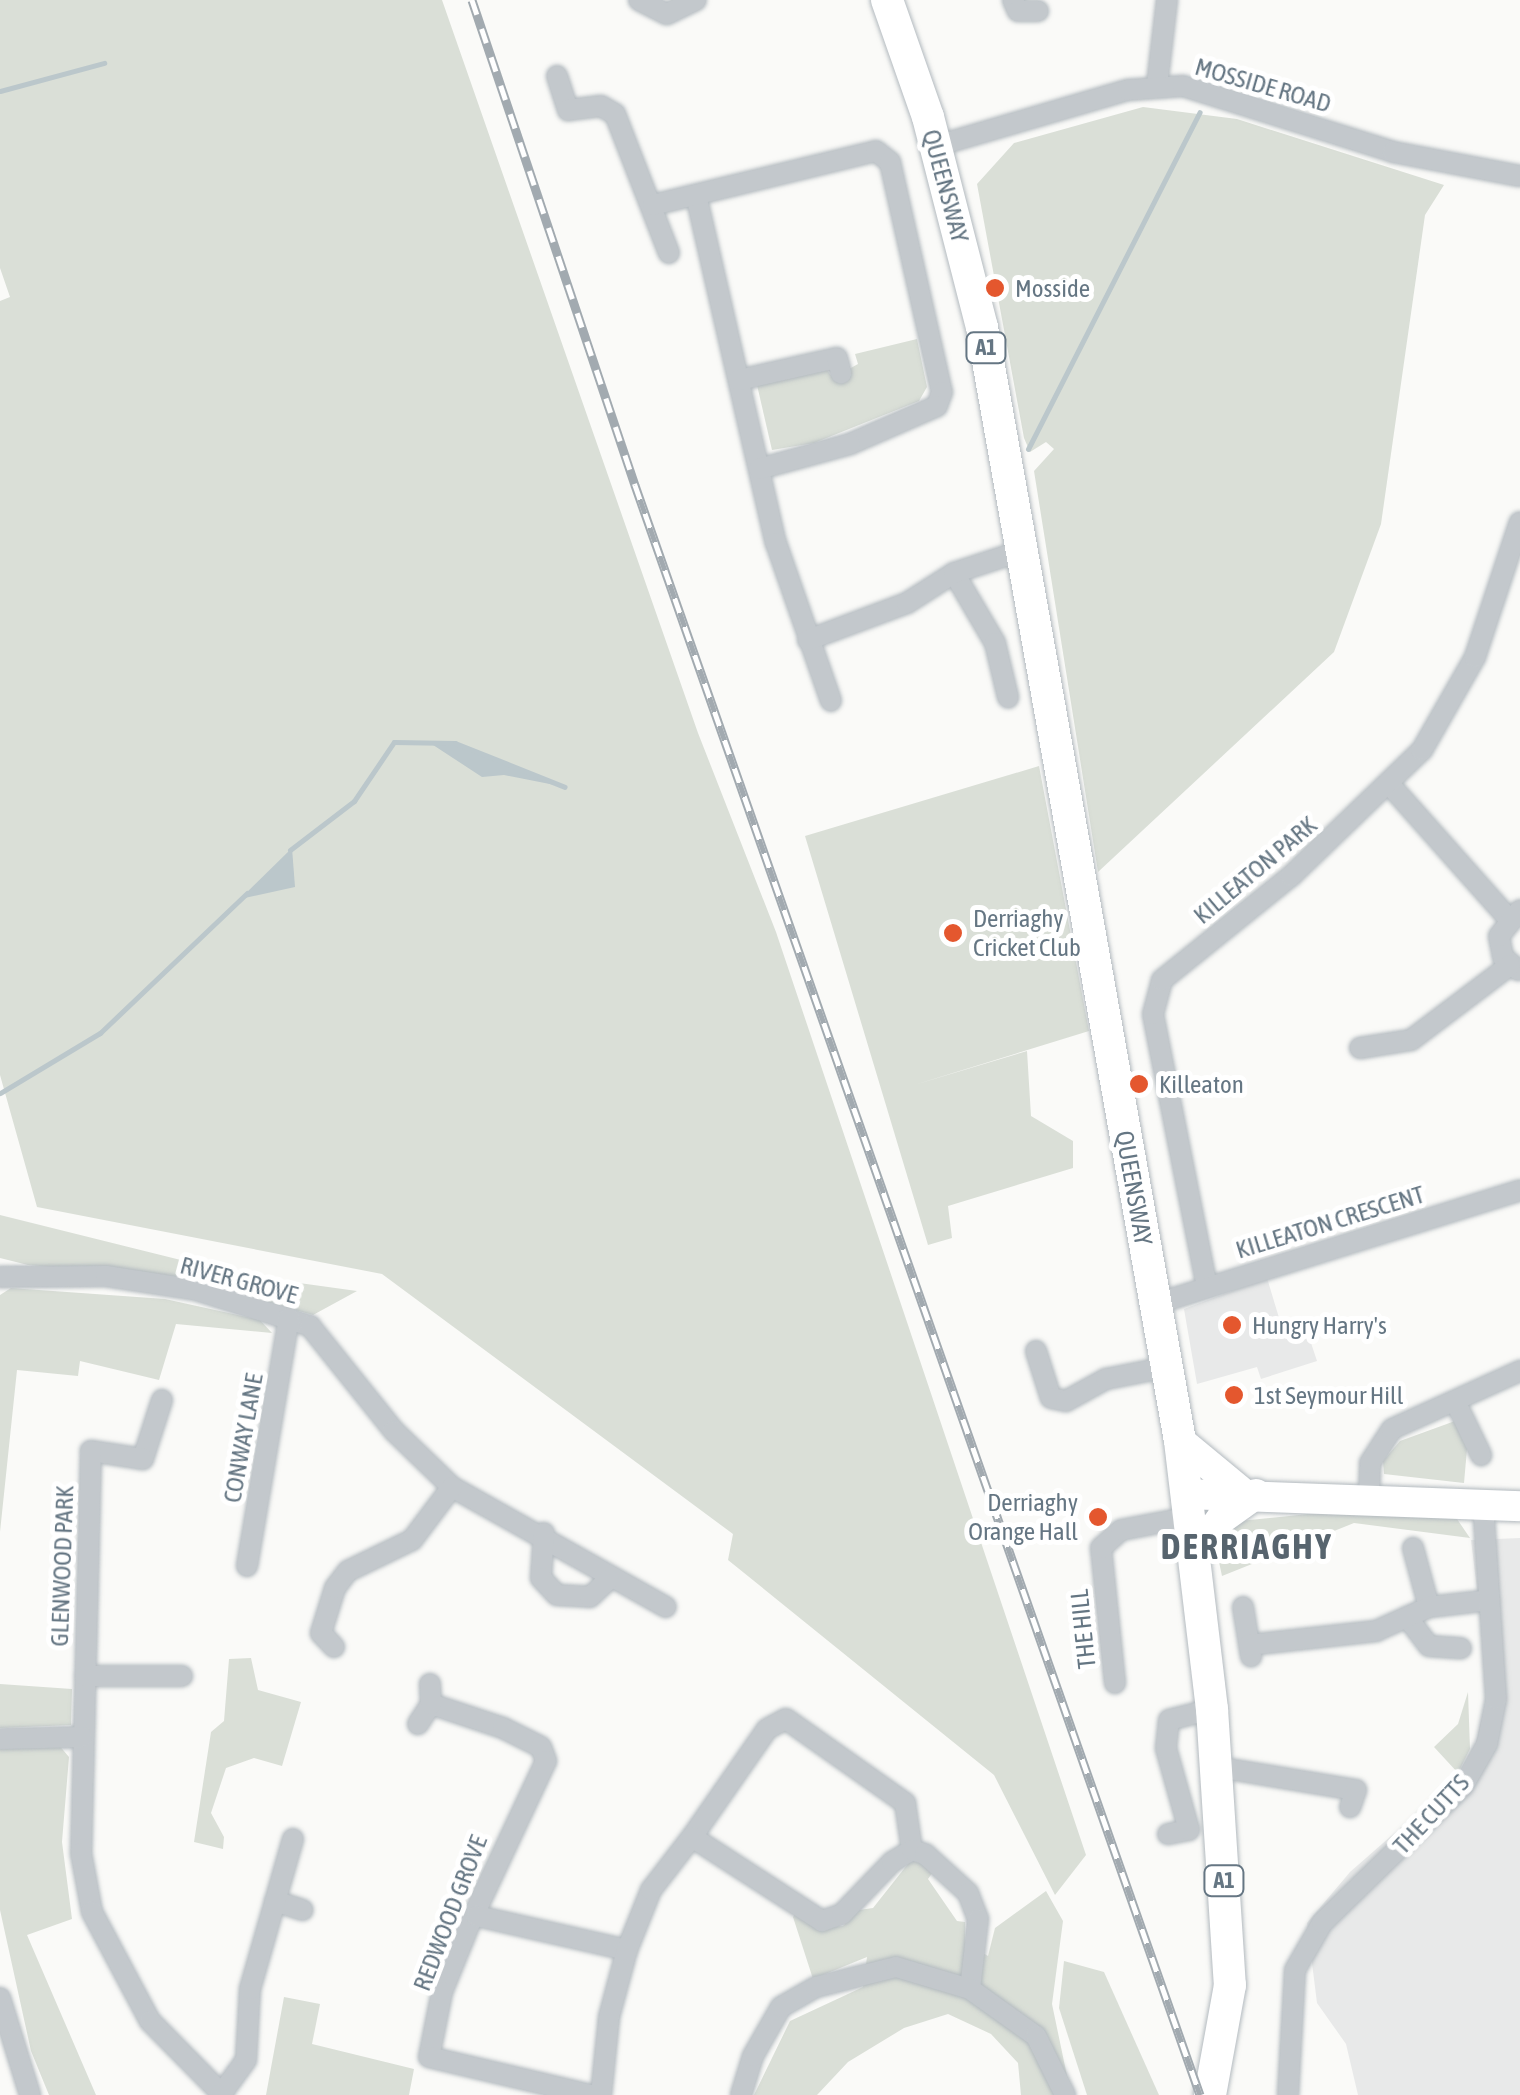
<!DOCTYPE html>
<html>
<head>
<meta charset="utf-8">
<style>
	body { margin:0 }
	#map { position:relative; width:1520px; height:2095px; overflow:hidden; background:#fafaf8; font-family:"Asap Condensed",sans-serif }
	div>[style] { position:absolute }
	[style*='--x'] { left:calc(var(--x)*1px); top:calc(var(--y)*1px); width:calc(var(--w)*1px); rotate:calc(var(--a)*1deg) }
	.built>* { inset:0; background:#e8e9e9 }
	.green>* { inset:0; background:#dadfd7 }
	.water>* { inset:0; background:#bbc7cb }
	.stream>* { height:5px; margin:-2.5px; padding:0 2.5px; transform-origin:2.5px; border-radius:2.5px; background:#bbc7cb }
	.roads { filter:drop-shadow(0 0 2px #b3babf) drop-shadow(0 0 2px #b3babf) }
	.street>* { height:20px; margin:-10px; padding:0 10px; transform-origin:10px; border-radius:10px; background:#c3c8cc }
	.secondary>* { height:30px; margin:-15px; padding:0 15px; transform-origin:15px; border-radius:15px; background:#fff }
	.primary>* { height:32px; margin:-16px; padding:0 16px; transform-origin:16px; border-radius:16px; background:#fff }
	.rail>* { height:9px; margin-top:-4.5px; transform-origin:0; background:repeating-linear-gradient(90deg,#fff 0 15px,#a2aab0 0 30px); box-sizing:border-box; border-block:2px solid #a2aab0 }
	.dots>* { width:28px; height:28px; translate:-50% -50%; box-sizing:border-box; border:5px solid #fff; border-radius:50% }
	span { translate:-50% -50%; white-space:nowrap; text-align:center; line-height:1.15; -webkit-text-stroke:10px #fff; paint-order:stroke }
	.shield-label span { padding:2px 8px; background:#fff; border:2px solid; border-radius:8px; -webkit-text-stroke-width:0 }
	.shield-label { font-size:22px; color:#657683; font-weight:700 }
	.street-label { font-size:25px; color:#657683 }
	.poi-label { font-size:25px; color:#657683 }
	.left { translate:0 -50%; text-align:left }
	.right { translate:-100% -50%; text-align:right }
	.district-label { font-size:35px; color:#57646e; font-weight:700; letter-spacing:2.5px }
</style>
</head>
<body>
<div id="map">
	<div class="built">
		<div style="clip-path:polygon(1267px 1278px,1280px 1321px,1302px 1316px,1317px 1361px,1261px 1379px,1257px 1367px,1197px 1384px,1184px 1309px)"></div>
		<div style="clip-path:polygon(1520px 1538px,1520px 2095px,1358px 2095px,1346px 2044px,1317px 2003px,1307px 1923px,1350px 1872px,1470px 1767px,1489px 1688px,1471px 1540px)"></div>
	</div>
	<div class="green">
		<div style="clip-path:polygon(0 0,442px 0,698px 733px,776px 932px,1086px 1855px,1055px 1895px,994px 1775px,728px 1560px,733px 1534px,382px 1274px,37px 1207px,0 1075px,0 301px,10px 297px,0 268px)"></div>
		<div style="clip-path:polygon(1143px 107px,1237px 119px,1444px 185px,1425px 215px,1381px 524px,1334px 652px,1098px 872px,1034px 471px,1054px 449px,1046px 442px,1030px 452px,1024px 438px,977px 184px,1014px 143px)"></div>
		<div style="clip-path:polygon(917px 339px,927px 387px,919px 401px,814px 443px,772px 450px,757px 385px,826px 369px,833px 378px,858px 364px,855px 354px)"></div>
		<div style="clip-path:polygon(1039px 766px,1089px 1031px,914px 1085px,1027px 1051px,1031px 1116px,1073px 1141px,1073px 1168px,948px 1206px,952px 1238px,928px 1245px,805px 836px)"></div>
		<div style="clip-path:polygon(0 1215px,241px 1275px,357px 1291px,313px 1315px,187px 1279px,28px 1265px,0 1258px)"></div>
		<div style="clip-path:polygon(11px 1288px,165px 1299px,260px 1320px,272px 1333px,176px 1324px,159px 1380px,80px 1361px,78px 1376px,17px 1370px,0 1532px,0 1295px)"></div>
		<div style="clip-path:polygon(1455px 1421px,1467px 1449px,1464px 1483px,1384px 1474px,1383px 1461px,1400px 1441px)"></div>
		<div style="clip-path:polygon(1308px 1514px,1439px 1515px,1457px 1519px,1470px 1538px,1354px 1523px,1222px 1576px,1216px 1548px,1240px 1521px)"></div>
		<div style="clip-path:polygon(251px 1658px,258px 1690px,301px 1702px,282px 1766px,254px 1758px,226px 1768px,211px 1813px,224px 1837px,223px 1849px,194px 1842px,211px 1732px,224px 1721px,229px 1659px)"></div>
		<div style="clip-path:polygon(0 1684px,72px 1689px,71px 1725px,0 1728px)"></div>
		<div style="clip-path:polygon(1468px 1692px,1470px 1749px,1458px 1773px,1434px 1747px,1458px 1724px)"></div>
		<div style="clip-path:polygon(58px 1744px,69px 1757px,62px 1842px,72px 1919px,27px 1935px,96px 2095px,49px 2095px,31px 2051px,0 1910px,0 1749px)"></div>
		<div style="clip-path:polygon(911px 1860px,935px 1869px,928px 1879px,957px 1921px,965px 1922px,965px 1942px,988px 1956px,995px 1928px,1046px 1891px,1063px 1921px,1052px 2004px,1071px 2095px,1021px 2095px,1018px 2063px,991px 2034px,948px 2014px,904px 2028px,848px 2062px,817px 2095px,754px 2095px,790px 2021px,863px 1987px,867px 1957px,813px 1979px,793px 1917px,797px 1911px,825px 1927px,843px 1926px,859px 1910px,873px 1908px)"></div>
		<div style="clip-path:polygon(1064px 1961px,1104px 1972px,1159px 2095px,1087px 2095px,1059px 2008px)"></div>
		<div style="clip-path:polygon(284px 1997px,320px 2004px,312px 2044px,414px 2069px,409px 2095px,266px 2095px)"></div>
	</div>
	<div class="water">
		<div style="clip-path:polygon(427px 741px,455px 743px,565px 787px,504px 775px,482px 777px)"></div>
		<div style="clip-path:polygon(292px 848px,295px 887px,240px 899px)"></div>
	</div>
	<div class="stream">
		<div style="--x:0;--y:91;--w:108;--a:-15.1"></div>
		<div style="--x:1028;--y:449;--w:378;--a:-63"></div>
		<div style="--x:290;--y:850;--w:81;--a:-37.4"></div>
		<div style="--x:354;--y:801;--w:71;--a:-55.9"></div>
		<div style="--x:394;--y:742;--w:61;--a:0.9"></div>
		<div style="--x:455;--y:743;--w:118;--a:21.8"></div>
		<div style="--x:0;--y:1093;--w:117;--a:-31"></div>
		<div style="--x:100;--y:1033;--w:203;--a:-43.6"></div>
	</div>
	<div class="roads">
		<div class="street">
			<div style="--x:639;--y:0;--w:31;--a:27"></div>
			<div style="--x:667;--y:14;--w:32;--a:-26"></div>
			<div style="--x:1013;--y:0;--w:12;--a:66"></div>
			<div style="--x:1018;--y:11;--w:20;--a:0"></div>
			<div style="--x:557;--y:76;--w:36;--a:72"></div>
			<div style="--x:568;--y:110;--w:33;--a:-7"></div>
			<div style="--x:601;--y:106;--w:16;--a:30"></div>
			<div style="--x:615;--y:114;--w:149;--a:68.8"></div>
			<div style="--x:1157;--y:85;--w:86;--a:-83.3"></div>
			<div style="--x:936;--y:146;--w:200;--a:-16.3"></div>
			<div style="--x:1128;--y:90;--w:55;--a:-4.2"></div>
			<div style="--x:1183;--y:86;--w:220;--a:17.4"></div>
			<div style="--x:1393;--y:152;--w:129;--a:10.7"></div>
			<div style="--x:696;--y:195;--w:357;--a:77.1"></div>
			<div style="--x:776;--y:543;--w:167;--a:70.8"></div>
			<div style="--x:653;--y:205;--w:229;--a:-13.6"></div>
			<div style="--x:876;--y:151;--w:18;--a:38"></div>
			<div style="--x:890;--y:162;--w:236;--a:77.3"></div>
			<div style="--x:942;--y:392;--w:15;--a:110"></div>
			<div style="--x:937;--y:406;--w:95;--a:156.4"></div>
			<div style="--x:850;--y:444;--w:94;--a:164.6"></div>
			<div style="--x:739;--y:380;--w:100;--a:-12.7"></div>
			<div style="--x:837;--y:358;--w:16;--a:75"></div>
			<div style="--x:954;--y:573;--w:81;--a:59.6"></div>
			<div style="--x:995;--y:643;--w:56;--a:76.5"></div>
			<div style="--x:808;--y:640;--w:106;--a:-20.5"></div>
			<div style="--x:907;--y:603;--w:56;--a:-32.6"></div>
			<div style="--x:954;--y:573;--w:71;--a:-18.2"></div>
			<div style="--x:1390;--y:785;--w:178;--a:48.4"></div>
			<div style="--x:1518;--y:970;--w:20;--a:-139"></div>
			<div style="--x:1503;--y:957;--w:21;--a:-101"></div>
			<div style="--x:1499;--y:936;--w:33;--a:-51"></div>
			<div style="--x:1360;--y:1048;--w:52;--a:-8.9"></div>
			<div style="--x:1411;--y:1040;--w:124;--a:-37.1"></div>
			<div style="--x:0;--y:1277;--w:106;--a:-0.5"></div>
			<div style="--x:106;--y:1276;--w:91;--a:8.8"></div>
			<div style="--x:196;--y:1290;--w:120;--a:17.5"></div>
			<div style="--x:310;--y:1326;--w:134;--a:51.3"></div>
			<div style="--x:394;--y:1431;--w:81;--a:44"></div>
			<div style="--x:452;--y:1487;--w:245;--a:29.3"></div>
			<div style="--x:1207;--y:1287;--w:278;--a:-101.2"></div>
			<div style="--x:1153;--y:1014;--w:35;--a:-75"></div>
			<div style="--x:1162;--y:980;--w:166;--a:-38.9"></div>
			<div style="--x:1291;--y:876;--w:182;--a:-43.9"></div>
			<div style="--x:1422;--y:750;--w:107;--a:-60.3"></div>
			<div style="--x:1475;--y:657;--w:142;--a:-71.6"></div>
			<div style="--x:1155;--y:1304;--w:382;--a:-17.3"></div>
			<div style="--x:1036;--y:1351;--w:49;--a:72.3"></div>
			<div style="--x:1051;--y:1398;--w:15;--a:11"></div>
			<div style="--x:1066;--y:1401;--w:46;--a:-28.8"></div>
			<div style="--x:1106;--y:1379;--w:62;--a:-11.1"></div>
			<div style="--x:162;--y:1400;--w:62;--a:107.9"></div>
			<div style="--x:143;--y:1459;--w:53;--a:-171.3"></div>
			<div style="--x:91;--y:1451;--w:402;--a:91.4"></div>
			<div style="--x:81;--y:1853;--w:60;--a:79.4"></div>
			<div style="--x:92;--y:1912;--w:123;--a:62"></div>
			<div style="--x:150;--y:2021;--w:104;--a:45.4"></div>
			<div style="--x:1456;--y:1403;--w:58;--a:64.3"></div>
			<div style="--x:1369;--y:1496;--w:33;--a:-88"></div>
			<div style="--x:1370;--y:1463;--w:40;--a:-57.1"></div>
			<div style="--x:1392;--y:1429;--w:141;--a:-24.4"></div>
			<div style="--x:544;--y:1533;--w:45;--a:93.8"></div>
			<div style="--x:541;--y:1578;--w:23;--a:47"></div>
			<div style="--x:557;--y:1595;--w:33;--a:3"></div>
			<div style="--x:590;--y:1597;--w:26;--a:-43"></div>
			<div style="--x:1413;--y:1548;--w:61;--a:74.8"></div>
			<div style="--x:247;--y:1566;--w:252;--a:-80.4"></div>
			<div style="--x:1243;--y:1607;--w:50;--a:80.7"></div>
			<div style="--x:1407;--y:1617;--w:36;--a:53"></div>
			<div style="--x:1429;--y:1646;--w:32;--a:4"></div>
			<div style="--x:1249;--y:1645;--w:128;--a:-6.3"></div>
			<div style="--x:1376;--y:1631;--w:58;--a:-24.4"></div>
			<div style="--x:1429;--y:1607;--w:61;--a:-6.5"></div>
			<div style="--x:334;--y:1647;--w:19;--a:-133"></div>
			<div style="--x:321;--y:1633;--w:47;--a:-72.7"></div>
			<div style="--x:335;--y:1588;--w:21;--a:-53"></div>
			<div style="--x:348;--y:1571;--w:71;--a:-25.8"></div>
			<div style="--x:412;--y:1540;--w:66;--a:-53"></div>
			<div style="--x:85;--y:1676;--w:97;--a:0"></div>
			<div style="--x:1115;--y:1683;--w:136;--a:-95.9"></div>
			<div style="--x:1101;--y:1548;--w:27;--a:-42"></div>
			<div style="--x:1121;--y:1530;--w:70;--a:-10.7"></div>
			<div style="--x:431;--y:1704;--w:76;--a:18.4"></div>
			<div style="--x:503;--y:1728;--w:42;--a:26.6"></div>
			<div style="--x:541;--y:1747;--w:15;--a:70"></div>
			<div style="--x:546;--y:1761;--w:179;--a:115.1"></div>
			<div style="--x:470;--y:1923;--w:74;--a:112.1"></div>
			<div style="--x:442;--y:1992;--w:66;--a:101.3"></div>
			<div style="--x:429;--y:2057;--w:166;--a:13.2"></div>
			<div style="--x:418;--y:1724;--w:24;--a:-57"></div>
			<div style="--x:431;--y:1704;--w:20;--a:-93"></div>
			<div style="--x:0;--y:1739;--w:82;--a:-1.4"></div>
			<div style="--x:1217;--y:1767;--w:141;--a:9.4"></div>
			<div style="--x:1356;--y:1790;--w:18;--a:109"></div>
			<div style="--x:1168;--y:1834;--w:21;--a:-11"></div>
			<div style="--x:1189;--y:1830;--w:85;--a:-105.7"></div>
			<div style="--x:1166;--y:1748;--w:28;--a:-84"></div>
			<div style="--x:1169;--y:1720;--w:44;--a:-14.3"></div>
			<div style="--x:692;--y:1837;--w:131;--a:-55.2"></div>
			<div style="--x:767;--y:1729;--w:21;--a:-28"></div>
			<div style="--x:786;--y:1719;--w:146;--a:35.2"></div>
			<div style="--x:905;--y:1803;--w:48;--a:81.5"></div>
			<div style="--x:275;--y:1901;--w:29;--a:18"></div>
			<div style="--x:477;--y:1916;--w:154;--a:12.8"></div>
			<div style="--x:0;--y:1998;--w:102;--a:72.8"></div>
			<div style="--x:222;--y:2093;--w:41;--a:-54"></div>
			<div style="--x:246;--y:2060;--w:71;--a:-86.8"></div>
			<div style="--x:250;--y:1989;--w:156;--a:-74"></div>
			<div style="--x:601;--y:2095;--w:78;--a:-84.1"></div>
			<div style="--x:609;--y:2017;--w:69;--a:-75"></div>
			<div style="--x:627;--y:1950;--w:65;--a:-68.2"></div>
			<div style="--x:651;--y:1890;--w:67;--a:-52.3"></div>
			<div style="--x:692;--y:1837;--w:155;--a:32.9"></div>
			<div style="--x:822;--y:1921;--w:21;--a:-19"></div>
			<div style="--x:842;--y:1914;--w:72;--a:-46.1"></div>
			<div style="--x:892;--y:1862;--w:23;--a:-31"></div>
			<div style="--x:912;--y:1850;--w:14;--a:17"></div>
			<div style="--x:925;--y:1854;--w:58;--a:42.2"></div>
			<div style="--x:968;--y:1893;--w:28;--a:69"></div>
			<div style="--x:978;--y:1919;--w:70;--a:96.5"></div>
			<div style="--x:741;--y:2095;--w:41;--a:-72.9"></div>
			<div style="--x:753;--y:2056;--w:56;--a:-60.3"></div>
			<div style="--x:781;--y:2007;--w:40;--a:-29.7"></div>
			<div style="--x:816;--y:1987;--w:82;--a:-14"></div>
			<div style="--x:896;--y:1967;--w:77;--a:16.6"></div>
			<div style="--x:970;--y:1989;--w:81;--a:35.5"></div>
			<div style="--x:1036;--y:2036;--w:66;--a:63.8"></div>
			<div style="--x:1288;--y:2095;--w:125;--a:-86.8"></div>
			<div style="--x:1295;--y:1970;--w:54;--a:-60.1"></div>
			<div style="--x:1322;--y:1923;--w:197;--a:-44.2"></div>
			<div style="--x:1463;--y:1786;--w:48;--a:-60.3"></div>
			<div style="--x:1487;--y:1744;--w:46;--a:-78.7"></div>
			<div style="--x:1496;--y:1699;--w:197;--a:-93.8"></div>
		</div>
		<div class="secondary">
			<div style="--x:1180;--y:1441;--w:83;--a:39.6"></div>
			<div style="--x:1187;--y:1494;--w:333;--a:2.1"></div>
			<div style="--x:1196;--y:1552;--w:41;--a:-52.9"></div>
			<div style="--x:1221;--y:1519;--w:43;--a:-35.5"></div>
		</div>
		<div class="primary">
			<div style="--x:887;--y:0;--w:124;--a:70.7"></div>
			<div style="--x:928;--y:117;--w:217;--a:75.6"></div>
			<div style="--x:982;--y:327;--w:1131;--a:79.92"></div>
			<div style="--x:1180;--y:1441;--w:270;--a:83.2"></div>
			<div style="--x:1212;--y:1709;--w:277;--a:86.3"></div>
			<div style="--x:1230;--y:1985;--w:112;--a:100.3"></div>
		</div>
	</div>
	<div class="rail">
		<div style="--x:472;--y:0;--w:512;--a:71.42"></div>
		<div style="--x:635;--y:485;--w:1706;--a:70.66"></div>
	</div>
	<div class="dots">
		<div style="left:995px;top:288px;background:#e4572e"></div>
		<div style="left:953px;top:933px;background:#e4572e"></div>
		<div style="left:1139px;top:1084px;background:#e4572e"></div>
		<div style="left:1232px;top:1325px;background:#e4572e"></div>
		<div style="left:1234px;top:1395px;background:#e4572e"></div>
		<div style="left:1098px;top:1517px;background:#e4572e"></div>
	</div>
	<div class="shield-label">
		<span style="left:986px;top:348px">A1</span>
		<span style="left:1224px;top:1881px">A1</span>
	</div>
	<div class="street-label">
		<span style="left:1263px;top:85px;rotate:16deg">MOSSIDE ROAD</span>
		<span style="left:946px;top:186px;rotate:75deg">QUEENSWAY</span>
		<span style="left:1255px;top:870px;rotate:-40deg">KILLEATON PARK</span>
		<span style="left:1134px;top:1188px;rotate:80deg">QUEENSWAY</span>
		<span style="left:1330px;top:1222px;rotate:-17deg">KILLEATON CRESCENT</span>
		<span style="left:239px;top:1280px;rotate:15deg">RIVER GROVE</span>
		<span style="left:243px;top:1438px;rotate:-80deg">CONWAY LANE</span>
		<span style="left:62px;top:1566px;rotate:-88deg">GLENWOOD PARK</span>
		<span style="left:1083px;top:1629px;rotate:-96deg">THE HILL</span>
		<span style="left:1431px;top:1814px;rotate:-47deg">THE CUTTS</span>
		<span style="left:450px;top:1913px;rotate:-69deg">REDWOOD GROVE</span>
	</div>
	<div class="poi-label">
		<span class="left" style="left:1015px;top:288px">Mosside</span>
		<span class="left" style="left:973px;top:933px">Derriaghy<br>Cricket Club</span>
		<span class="left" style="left:1159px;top:1084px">Killeaton</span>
		<span class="left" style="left:1252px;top:1325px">Hungry Harry's</span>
		<span class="left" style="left:1254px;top:1395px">1st Seymour Hill</span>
		<span class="right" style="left:1078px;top:1517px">Derriaghy<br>Orange Hall</span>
	</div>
	<div class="district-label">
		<span style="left:1247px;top:1546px">DERRIAGHY</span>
	</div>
</div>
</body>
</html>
